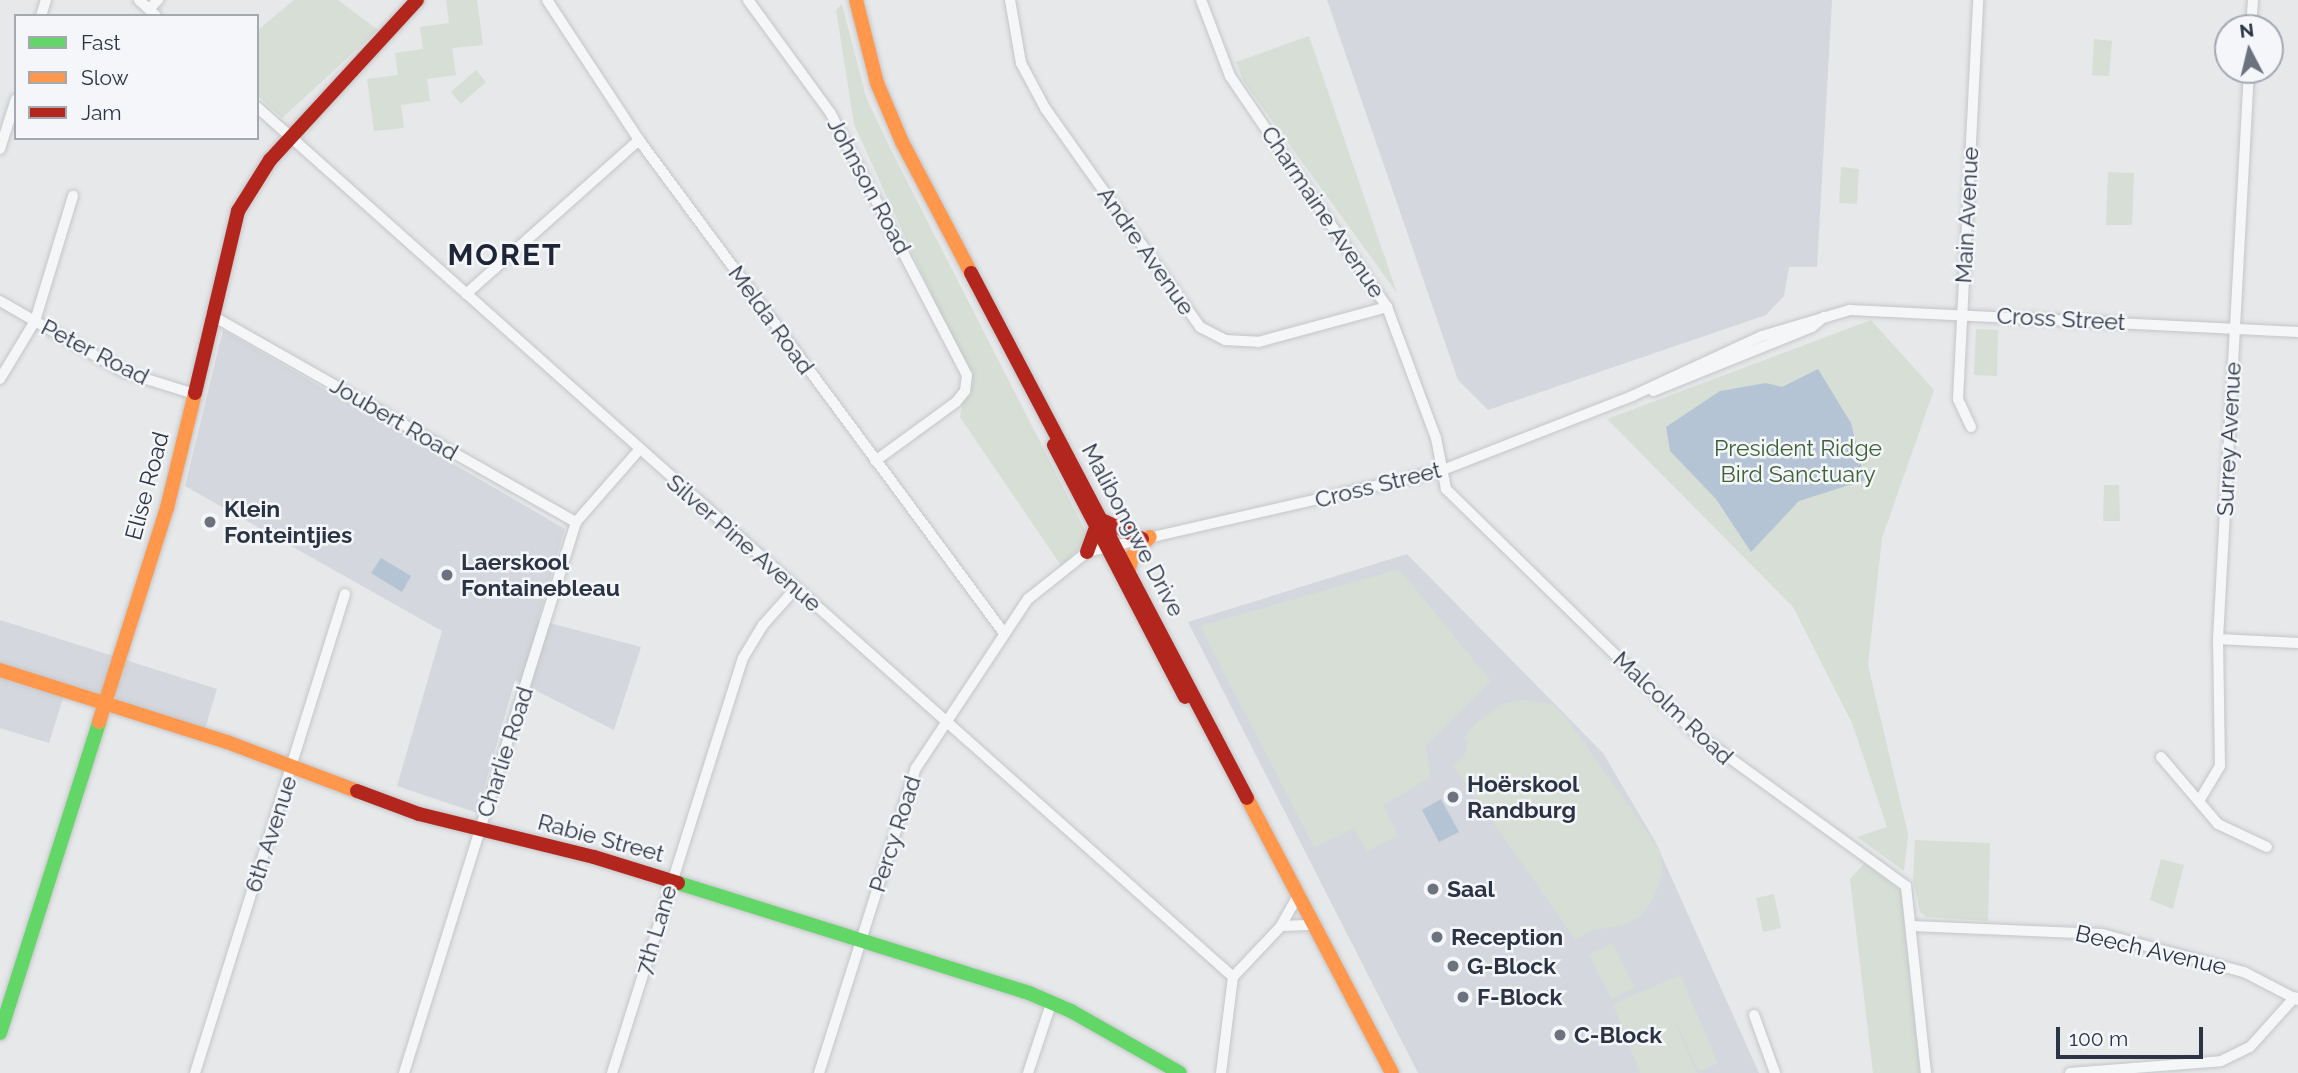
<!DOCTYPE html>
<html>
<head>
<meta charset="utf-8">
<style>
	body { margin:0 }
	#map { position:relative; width:2298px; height:1073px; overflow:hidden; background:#e6e8ea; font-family:Raleway,sans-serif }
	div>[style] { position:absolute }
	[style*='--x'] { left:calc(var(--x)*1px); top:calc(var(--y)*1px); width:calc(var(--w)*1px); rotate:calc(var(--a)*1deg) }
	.built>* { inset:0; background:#d4d7dd }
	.green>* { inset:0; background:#d6ded6 }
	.water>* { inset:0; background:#b4c4d5 }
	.roads { filter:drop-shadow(0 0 2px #c4c6c8) drop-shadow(0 0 2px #c4c6c8) }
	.street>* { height:10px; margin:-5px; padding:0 5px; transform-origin:5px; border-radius:5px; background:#f5f6f7 }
	.fast>* { height:14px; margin:-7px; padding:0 7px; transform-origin:7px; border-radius:7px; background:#63d668 }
	.slow>* { height:14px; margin:-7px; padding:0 7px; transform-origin:7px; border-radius:7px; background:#ff974d }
	.jam>* { height:14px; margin:-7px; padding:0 7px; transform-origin:7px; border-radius:7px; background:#b3261e }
	.dots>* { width:19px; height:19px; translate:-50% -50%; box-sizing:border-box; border:4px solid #f4f6f9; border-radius:50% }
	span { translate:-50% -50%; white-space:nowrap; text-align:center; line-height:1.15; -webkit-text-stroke:5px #f4f6f9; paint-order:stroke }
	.street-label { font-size:23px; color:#2b3445 }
	.park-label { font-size:23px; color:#3f6138 }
	.poi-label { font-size:23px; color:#2b3445; font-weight:700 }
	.left { translate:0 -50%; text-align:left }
	.district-label { font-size:30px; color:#1d2536; font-weight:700; letter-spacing:2px }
	.legend { position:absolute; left:14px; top:14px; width:245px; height:126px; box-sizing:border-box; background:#f4f6f9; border:2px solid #a4a8b1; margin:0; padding:9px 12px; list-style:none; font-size:21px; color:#2b3445 }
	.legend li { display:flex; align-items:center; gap:14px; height:35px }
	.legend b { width:35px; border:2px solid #a4a8b1 }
	.north { position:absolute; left:2214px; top:14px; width:70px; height:70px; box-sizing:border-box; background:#f4f6f9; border:2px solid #a4a8b1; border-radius:50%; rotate:353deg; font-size:19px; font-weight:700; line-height:28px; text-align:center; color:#2b3445 }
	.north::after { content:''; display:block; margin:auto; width:24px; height:32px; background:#6c737f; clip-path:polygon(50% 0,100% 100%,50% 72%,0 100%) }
	.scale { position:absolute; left:2056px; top:1027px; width:147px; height:32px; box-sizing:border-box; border:4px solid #2b3445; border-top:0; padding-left:9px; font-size:21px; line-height:24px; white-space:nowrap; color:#2b3445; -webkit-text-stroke:5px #f4f6f9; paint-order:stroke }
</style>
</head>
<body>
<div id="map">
	<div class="built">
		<div style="clip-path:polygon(1327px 0,1832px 0,1817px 267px,1789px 267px,1784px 296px,1766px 315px,1488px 410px,1458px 380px)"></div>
		<div style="clip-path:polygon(223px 330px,565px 529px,538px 620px,641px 647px,614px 730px,515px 680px,477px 813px,397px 786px,442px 631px,185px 486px)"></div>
		<div style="clip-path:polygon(1407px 554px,1603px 753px,1655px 841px,1759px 1073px,1418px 1073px,1188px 622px)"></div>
		<div style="clip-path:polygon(0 620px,217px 689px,205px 729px,67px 685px,49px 743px,0 728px)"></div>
	</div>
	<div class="green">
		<div style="clip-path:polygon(294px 0,338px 0,378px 30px,282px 118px,257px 95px,257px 31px)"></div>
		<div style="clip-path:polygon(446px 0,477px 0,483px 45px,452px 48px,456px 75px,427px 79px,430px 101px,401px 105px,404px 128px,374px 131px,367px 79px,398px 75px,395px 53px,423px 49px,420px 27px,449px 23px)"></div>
		<div style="clip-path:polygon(842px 4px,866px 97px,890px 148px,1086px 532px,1085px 542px,1062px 567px,960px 417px,964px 393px,961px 361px,854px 124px,836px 10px)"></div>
		<div style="clip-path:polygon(1309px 36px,1397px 293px,1244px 82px,1236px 62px)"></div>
		<div style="clip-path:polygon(2094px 39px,2112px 41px,2109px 76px,2092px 75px)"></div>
		<div style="clip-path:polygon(476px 70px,486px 82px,461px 104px,451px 92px)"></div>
		<div style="clip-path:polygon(1841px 167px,1859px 169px,1857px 204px,1839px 203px)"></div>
		<div style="clip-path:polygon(2108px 172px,2134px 173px,2132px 225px,2106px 225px)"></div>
		<div style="clip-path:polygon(1871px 320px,1934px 390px,1882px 538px,1868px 665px,1908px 834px,1904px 871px,1857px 837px,1887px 827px,1852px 723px,1793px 607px,1607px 419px)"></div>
		<div style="clip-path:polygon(1976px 329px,1998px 330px,1997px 376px,1974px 375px)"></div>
		<div style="clip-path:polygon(2104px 485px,2119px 485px,2120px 521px,2103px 521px)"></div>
		<div style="clip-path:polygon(1399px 569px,1491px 681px,1426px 746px,1431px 777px,1383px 805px,1398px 836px,1367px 851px,1354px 829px,1314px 847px,1200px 626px)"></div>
		<div style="clip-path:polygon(1522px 700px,1552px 704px,1567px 719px,1660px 850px,1663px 872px,1653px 900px,1641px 916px,1621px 926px,1594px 930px,1575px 939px,1453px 765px,1464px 757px,1468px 741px,1464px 738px,1476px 723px,1503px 704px)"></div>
		<div style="clip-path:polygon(1915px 840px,1990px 843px,1988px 921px,1926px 917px,1920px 912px,1913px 879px)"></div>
		<div style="clip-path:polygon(2161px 859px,2184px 865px,2173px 909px,2150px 900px)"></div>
		<div style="clip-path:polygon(1865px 863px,1901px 891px,1920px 1073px,1873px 1073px,1850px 879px)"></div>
		<div style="clip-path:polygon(1774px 894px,1781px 928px,1763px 932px,1756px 898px)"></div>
		<div style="clip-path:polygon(1612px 943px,1635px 988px,1612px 999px,1589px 955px)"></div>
		<div style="clip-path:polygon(1680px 975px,1718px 1063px,1699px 1072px,1667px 1004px,1697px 1073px,1640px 1073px,1613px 1004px)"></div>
	</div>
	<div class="water">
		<div style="clip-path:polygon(1818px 369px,1851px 423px,1865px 480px,1799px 501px,1751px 552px,1716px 499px,1670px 451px,1666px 427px,1720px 391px,1766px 383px,1782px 387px)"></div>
		<div style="clip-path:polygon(381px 558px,411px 576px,402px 592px,371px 573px)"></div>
		<div style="clip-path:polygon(1441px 799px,1459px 832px,1439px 842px,1422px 810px)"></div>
	</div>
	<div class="roads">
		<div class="street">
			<div style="--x:139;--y:0;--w:23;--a:43"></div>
			<div style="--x:547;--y:0;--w:168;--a:56.7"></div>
			<div style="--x:639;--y:140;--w:613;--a:53.49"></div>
			<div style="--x:748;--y:0;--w:141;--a:53.9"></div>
			<div style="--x:831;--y:114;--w:294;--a:62.5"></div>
			<div style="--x:967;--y:375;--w:16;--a:97"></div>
			<div style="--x:965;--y:391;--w:14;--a:129"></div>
			<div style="--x:956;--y:402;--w:100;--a:143.9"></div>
			<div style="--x:1010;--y:0;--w:64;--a:80.1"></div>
			<div style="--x:1021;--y:63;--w:51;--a:61.9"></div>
			<div style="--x:1045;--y:108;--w:268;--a:54.7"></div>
			<div style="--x:1200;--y:327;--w:28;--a:27"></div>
			<div style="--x:1225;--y:340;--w:33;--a:3"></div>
			<div style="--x:1258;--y:342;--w:134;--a:-15.2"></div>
			<div style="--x:1201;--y:0;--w:81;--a:69.1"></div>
			<div style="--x:1230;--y:76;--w:279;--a:55.8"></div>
			<div style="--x:1387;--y:307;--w:140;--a:69.5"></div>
			<div style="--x:1436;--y:438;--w:52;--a:78.9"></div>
			<div style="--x:1446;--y:489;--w:347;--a:44.4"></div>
			<div style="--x:1694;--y:732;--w:262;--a:36"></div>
			<div style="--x:1906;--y:886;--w:188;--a:83.9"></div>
			<div style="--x:149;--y:9;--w:13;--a:-45"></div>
			<div style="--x:41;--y:16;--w:17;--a:-73"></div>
			<div style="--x:2251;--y:28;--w:28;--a:-86"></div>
			<div style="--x:257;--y:107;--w:1307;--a:41.71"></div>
			<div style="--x:0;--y:149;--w:52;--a:-72.3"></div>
			<div style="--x:466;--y:294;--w:232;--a:-41.7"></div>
			<div style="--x:0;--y:301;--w:143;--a:29.8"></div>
			<div style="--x:124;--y:372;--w:73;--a:17.4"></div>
			<div style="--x:211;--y:315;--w:420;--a:29.6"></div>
			<div style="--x:0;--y:379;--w:68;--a:-58.9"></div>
			<div style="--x:35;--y:321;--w:131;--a:-73.1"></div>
			<div style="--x:1653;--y:391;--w:171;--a:-21.9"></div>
			<div style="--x:1812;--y:327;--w:16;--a:-40"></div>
			<div style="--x:1971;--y:427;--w:31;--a:-115"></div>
			<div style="--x:1958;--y:399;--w:400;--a:-87.1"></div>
			<div style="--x:2218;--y:639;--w:80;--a:2.9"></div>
			<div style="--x:2161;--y:757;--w:88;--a:49.6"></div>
			<div style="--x:2218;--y:824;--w:54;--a:25.1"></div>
			<div style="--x:2199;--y:801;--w:41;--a:-59"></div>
			<div style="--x:2220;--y:766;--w:127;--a:-90.9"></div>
			<div style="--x:2218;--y:639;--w:570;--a:-86.88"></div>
			<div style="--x:1282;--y:926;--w:26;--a:-2"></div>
			<div style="--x:1912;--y:926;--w:190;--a:2.4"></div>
			<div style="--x:2102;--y:934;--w:147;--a:15"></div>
			<div style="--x:2244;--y:972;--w:61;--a:27.4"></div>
			<div style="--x:1754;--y:1015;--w:62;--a:70.1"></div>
			<div style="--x:195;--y:1073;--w:502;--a:-72.61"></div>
			<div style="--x:404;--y:1073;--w:577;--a:-72.66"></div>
			<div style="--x:576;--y:522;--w:96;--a:-48.8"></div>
			<div style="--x:612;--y:1073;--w:435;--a:-72.5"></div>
			<div style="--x:743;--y:658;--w:39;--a:-59"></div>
			<div style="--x:763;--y:625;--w:50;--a:-48.3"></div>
			<div style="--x:819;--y:1073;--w:320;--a:-72.4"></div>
			<div style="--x:916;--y:768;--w:203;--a:-56.5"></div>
			<div style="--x:1028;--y:599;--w:75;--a:-38.5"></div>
			<div style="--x:1087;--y:552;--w:362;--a:-12.9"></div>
			<div style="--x:1440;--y:471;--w:206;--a:-21.3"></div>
			<div style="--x:1632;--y:396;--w:143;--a:-24.8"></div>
			<div style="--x:1762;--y:336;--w:92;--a:-16.5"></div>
			<div style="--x:1850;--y:310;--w:449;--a:2.8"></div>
			<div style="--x:1028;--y:1073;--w:76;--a:-71.6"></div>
			<div style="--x:1221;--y:1073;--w:97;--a:-82.9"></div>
			<div style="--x:1233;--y:977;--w:70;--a:-46.7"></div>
			<div style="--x:1281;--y:926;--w:31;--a:-61"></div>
			<div style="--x:2070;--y:1073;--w:151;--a:-4.5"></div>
			<div style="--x:2221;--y:1061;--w:32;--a:-26"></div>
			<div style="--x:2250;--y:1047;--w:67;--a:-48"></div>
		</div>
		<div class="fast">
			<div style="--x:678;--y:883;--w:368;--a:17.4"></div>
			<div style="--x:1029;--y:993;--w:46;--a:23.2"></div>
			<div style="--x:1071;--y:1011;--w:125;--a:29.6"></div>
			<div style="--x:0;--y:1033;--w:326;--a:-72.3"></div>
		</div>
		<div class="slow">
			<div style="--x:856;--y:0;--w:86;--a:75.8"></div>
			<div style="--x:877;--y:83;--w:64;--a:67"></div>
			<div style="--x:902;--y:142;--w:148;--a:62.2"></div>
			<div style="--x:1129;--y:569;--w:13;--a:-77"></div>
			<div style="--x:1132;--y:556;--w:26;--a:-47"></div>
			<div style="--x:0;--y:670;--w:238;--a:17.6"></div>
			<div style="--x:227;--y:742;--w:139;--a:20.7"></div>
			<div style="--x:99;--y:722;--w:225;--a:-72.4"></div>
			<div style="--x:167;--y:508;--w:118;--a:-76.3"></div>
			<div style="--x:1247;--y:798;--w:311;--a:62.2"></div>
		</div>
		<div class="jam">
			<div style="--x:971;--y:273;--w:593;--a:62.27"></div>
			<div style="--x:195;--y:393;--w:187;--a:-76.7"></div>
			<div style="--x:238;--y:211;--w:60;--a:-57.9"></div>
			<div style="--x:270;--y:160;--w:217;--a:-47.4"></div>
			<div style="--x:1054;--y:445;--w:284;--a:62.5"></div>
			<div style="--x:1104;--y:521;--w:42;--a:25.3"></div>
			<div style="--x:1087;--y:552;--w:23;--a:-70"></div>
			<div style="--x:357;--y:791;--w:66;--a:20.4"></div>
			<div style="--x:419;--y:814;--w:180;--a:13.8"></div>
			<div style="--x:594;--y:857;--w:88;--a:17.2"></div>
		</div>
	</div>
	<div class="dots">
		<div style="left:210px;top:522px;background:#6c737f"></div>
		<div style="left:447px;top:575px;background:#6c737f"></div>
		<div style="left:1453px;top:797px;background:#6c737f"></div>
		<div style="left:1433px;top:889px;background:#6c737f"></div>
		<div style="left:1437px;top:937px;background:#6c737f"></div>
		<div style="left:1453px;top:966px;background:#6c737f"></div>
		<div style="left:1463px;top:997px;background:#6c737f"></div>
		<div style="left:1560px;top:1035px;background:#6c737f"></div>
	</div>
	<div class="street-label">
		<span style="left:869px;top:186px;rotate:62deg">Johnson Road</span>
		<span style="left:1323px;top:212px;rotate:56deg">Charmaine Avenue</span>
		<span style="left:1967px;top:215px;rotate:-87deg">Main Avenue</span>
		<span style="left:1146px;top:251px;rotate:55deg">Andre Avenue</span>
		<span style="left:2061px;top:319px;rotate:3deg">Cross Street</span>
		<span style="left:771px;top:320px;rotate:54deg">Melda Road</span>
		<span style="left:95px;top:352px;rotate:27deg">Peter Road</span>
		<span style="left:394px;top:419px;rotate:30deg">Joubert Road</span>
		<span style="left:2229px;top:439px;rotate:-87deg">Surrey Avenue</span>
		<span style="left:1378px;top:485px;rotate:-14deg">Cross Street</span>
		<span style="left:147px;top:486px;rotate:-75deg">Elise Road</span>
		<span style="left:1133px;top:530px;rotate:62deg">Malibongwe Drive</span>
		<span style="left:744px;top:543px;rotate:41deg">Silver Pine Avenue</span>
		<span style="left:1673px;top:708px;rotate:43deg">Malcolm Road</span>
		<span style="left:505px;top:752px;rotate:-72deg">Charlie Road</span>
		<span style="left:271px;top:834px;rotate:-72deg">6th Avenue</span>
		<span style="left:895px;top:834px;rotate:-72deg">Percy Road</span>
		<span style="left:601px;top:838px;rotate:15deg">Rabie Street</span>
		<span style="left:656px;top:930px;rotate:-73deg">7th Lane</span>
		<span style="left:2151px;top:950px;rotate:13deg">Beech Avenue</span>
	</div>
	<div class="park-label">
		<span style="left:1798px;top:461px">President Ridge<br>Bird Sanctuary</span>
	</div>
	<div class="poi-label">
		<span class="left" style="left:224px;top:522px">Klein<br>Fonteintjies</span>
		<span class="left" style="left:461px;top:575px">Laerskool<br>Fontainebleau</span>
		<span class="left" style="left:1467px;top:797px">Hoërskool<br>Randburg</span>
		<span class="left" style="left:1447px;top:889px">Saal</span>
		<span class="left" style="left:1451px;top:937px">Reception</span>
		<span class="left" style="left:1467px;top:966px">G-Block</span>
		<span class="left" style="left:1477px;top:997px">F-Block</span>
		<span class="left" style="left:1574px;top:1035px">C-Block</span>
	</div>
	<div class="district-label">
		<span style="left:505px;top:255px">MORET</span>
	</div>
	<ul class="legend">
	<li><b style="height:9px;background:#63d668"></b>Fast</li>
	<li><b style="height:9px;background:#ff974d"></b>Slow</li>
	<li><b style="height:9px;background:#b3261e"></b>Jam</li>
	</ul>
	<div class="north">N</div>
	<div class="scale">100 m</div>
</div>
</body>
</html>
